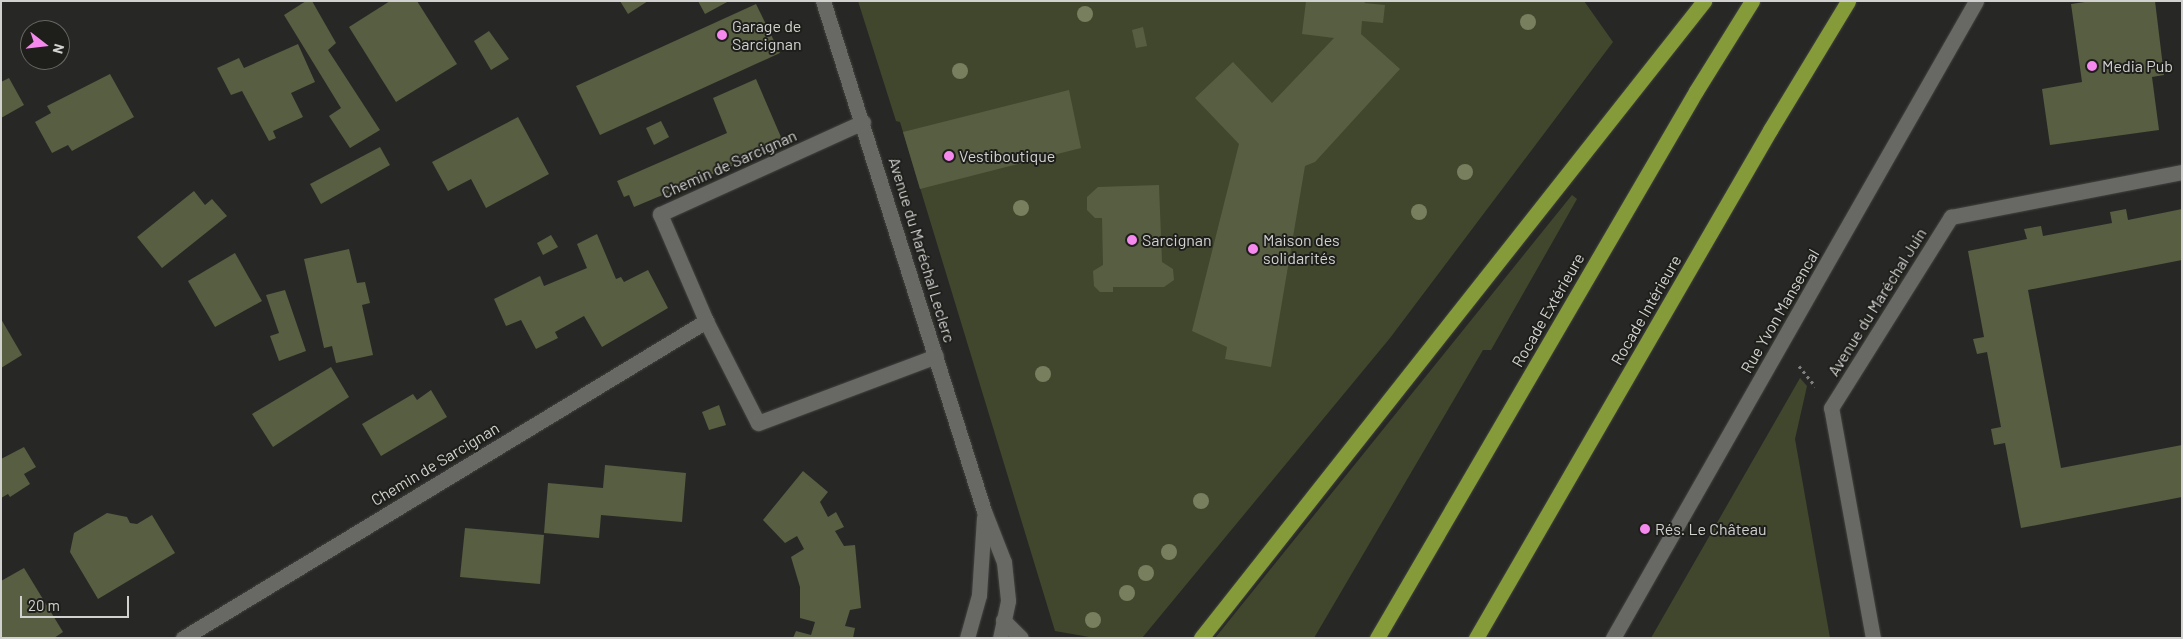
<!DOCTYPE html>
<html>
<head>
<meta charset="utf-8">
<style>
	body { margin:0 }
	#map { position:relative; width:2183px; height:639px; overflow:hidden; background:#272825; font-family:Barlow,sans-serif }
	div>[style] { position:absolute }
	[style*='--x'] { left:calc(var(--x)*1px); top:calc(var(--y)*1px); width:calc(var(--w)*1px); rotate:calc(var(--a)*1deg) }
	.green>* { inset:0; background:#40472d }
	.building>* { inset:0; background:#575e41 }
	.path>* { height:3px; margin-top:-1.5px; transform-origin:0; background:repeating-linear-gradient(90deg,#7f807d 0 2.5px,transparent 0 6.5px) }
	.roads { filter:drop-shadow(0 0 1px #424340) drop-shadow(0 0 1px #424340) }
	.minor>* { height:15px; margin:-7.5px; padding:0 7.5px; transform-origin:7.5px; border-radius:7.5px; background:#686965 }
	.highway>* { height:15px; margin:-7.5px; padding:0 7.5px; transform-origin:7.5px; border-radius:7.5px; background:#859a38 }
	.trees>* { width:16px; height:16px; margin:-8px; border-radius:50%; background:#777f5f }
	.dots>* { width:14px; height:14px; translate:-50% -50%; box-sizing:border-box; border:2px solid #1e1e1b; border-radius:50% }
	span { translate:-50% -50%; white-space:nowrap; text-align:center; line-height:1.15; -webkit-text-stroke:4px #1e1e1b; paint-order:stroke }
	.poi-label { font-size:16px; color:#d1d2d0 }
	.left { translate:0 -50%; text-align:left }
	.street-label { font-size:16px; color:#d1d2d0 }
	.frame { position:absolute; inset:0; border:2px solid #d1d2d0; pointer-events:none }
	.north { position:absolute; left:20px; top:20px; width:50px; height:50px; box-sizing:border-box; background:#1e1e1b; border:1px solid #666663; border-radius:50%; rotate:106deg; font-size:14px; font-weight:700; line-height:20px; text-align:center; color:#d1d2d0 }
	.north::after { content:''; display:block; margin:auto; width:18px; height:22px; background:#f689ed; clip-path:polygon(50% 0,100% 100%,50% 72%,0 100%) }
	.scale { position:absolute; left:20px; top:596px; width:109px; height:22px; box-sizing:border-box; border:2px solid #d1d2d0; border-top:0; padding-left:6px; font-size:15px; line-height:18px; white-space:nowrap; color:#d1d2d0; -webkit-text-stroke:4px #1e1e1b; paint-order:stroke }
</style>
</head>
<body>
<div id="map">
	<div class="green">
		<div style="clip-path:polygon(858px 1px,1584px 1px,1613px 42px,1390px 338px,1142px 638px,1095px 638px,1055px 631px,900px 122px,896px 121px)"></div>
		<div style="clip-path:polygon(1572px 195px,1577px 199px,1491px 350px,1483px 350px,1314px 638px,1215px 638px)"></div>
		<div style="clip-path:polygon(1800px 378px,1807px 386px,1795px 439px,1830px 638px,1651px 638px)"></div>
	</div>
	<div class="building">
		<div style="clip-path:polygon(306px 1px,312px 1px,336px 43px,328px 50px,380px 130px,350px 148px,329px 116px,341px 108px,284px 15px)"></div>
		<div style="clip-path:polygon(390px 1px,417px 1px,457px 64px,396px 102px,349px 27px)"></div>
		<div style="clip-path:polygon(620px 1px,648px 1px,628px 14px)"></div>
		<div style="clip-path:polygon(698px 1px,729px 1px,705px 14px)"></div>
		<div style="clip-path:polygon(1306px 1px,1367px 1px,1364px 3px,1385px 5px,1383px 23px,1362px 21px,1361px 34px,1400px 69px,1315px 162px,1305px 166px,1271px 367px,1225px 359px,1227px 347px,1192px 331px,1239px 144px,1195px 98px,1233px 62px,1272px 103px,1334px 38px,1302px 34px)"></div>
		<div style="clip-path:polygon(2092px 1px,2155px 1px,2164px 75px,2152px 77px,2159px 130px,2050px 145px,2042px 89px,2082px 82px,2071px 4px)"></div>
		<div style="clip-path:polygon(756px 4px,780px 53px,600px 135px,576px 86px)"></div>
		<div style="clip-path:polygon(1143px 27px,1147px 46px,1136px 48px,1132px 30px)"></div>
		<div style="clip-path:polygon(489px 31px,509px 59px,491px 70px,474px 41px)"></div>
		<div style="clip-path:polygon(298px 44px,315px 82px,291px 93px,303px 117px,273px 131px,276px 138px,269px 141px,242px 91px,231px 95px,217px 68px,239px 58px,244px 68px)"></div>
		<div style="clip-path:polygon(110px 74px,134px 117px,72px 151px,68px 145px,52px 153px,35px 122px,51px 113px,47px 106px)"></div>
		<div style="clip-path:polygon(9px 78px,24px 105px,1px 118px,1px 82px)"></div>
		<div style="clip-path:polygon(756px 79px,784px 144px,634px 207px,629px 195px,624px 197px,617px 181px,727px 133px,713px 98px)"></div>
		<div style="clip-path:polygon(1069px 90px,1081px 148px,920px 189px,903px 132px)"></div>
		<div style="clip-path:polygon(518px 117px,549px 174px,486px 208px,471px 179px,448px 191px,432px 162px)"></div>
		<div style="clip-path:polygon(661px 121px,669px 137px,654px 145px,646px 128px)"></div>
		<div style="clip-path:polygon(380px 147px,390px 165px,321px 204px,310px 184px)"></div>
		<div style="clip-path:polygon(1159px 185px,1162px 262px,1173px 269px,1174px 280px,1164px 287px,1113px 287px,1113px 292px,1100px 292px,1094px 286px,1093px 271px,1103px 265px,1102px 218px,1095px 218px,1087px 210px,1087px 197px,1098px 187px)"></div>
		<div style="clip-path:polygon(194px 191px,205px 205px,212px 199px,227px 216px,162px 268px,137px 237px)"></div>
		<div style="clip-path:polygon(2126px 209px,2128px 220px,2182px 209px,2182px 260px,2028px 290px,2061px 468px,2182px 445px,2182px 497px,2021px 528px,2005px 443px,1994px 445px,1991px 429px,2001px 427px,1987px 352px,1977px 354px,1973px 339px,1984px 337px,1968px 251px,2027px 239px,2024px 229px,2041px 226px,2043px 236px,2112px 223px,2110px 212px)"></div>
		<div style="clip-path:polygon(597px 234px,616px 279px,621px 277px,624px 282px,648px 270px,668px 308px,602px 347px,584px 316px,555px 332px,558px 338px,536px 349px,521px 320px,506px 326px,494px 299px,540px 276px,544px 286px,587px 268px,577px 244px)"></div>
		<div style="clip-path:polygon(551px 235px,558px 247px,543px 255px,537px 243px)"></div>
		<div style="clip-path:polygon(349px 249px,357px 283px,365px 282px,370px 303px,362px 305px,373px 355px,336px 363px,332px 346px,324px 348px,304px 259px)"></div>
		<div style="clip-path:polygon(235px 253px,262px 301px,215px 327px,188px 281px)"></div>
		<div style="clip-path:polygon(285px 290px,306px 351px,279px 361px,270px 336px,279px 333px,266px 295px)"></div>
		<div style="clip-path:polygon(1px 319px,22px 355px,1px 368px)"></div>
		<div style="clip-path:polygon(331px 367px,349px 397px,273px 447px,252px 414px)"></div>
		<div style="clip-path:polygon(431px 390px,447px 417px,381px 456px,362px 424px,413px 394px,417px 400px)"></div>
		<div style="clip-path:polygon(719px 405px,726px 425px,709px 430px,702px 412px)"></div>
		<div style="clip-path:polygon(24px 447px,36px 467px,24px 474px,30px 484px,10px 497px,8px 494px,1px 498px,1px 459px)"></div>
		<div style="clip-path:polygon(605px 465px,686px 473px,682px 522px,601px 515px,599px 538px,544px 533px,548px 483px,603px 488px)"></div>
		<div style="clip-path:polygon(803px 471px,828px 492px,820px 502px,828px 517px,836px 512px,844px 527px,835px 531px,844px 546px,855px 545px,861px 608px,850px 610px,845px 626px,855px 628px,853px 638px,793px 638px,796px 631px,811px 635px,815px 622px,800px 618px,800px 587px,791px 557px,804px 549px,797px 536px,785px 543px,763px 520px)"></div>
		<div style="clip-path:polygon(107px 513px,127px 517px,130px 523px,137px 524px,152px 515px,175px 553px,98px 599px,70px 552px,74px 533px)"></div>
		<div style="clip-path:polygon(465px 528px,544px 535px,540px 584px,460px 577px)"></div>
		<div style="clip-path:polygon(24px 568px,63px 632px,54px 638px,1px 638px,1px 581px)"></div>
	</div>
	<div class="path">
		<div style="--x:1799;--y:366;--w:26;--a:51"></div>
	</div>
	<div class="roads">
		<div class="minor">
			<div style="--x:823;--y:1;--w:535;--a:72.48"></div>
			<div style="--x:984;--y:511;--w:55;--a:68.6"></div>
			<div style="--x:1004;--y:562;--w:39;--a:84"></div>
			<div style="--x:1008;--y:601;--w:38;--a:102"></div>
			<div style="--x:863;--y:122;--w:223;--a:155.6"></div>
			<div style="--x:660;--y:214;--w:116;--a:66.7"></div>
			<div style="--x:706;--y:321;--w:114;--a:63"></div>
			<div style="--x:758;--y:423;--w:190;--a:-20.6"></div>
			<div style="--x:1003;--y:620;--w:25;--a:45"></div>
			<div style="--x:183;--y:638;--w:612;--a:-31.22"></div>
			<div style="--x:967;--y:638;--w:45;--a:-74.4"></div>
			<div style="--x:979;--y:595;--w:78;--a:-86.3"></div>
			<div style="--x:1613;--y:638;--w:733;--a:-60.32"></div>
			<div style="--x:1873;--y:638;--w:234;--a:-100.3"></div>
			<div style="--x:1831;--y:408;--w:226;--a:-57.9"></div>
			<div style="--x:1951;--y:217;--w:235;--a:-11"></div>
		</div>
		<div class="highway">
			<div style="--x:1201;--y:638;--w:812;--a:-51.7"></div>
			<div style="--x:1377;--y:638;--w:633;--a:-59.75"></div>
			<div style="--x:1696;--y:91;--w:106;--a:-58.1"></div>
			<div style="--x:1476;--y:638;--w:587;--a:-59.94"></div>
			<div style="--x:1770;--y:130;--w:151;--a:-58.8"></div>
		</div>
	</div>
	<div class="trees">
		<div style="left:1085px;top:14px"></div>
		<div style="left:1528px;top:22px"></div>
		<div style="left:960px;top:71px"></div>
		<div style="left:1465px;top:172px"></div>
		<div style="left:1021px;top:208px"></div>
		<div style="left:1419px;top:212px"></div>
		<div style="left:1043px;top:374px"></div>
		<div style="left:1201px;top:501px"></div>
		<div style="left:1169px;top:552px"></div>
		<div style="left:1146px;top:573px"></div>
		<div style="left:1127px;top:593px"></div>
		<div style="left:1093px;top:620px"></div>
	</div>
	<div class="dots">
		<div style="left:722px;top:35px;background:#f689ed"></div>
		<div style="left:2092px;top:66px;background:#f689ed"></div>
		<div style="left:949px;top:156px;background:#f689ed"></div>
		<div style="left:1132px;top:240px;background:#f689ed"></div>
		<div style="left:1253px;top:249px;background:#f689ed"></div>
		<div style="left:1645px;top:529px;background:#f689ed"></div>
	</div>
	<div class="poi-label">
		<span class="left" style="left:732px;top:35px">Garage de<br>Sarcignan</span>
		<span class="left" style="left:2102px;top:66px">Media Pub</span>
		<span class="left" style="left:959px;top:156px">Vestiboutique</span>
		<span class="left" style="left:1142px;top:240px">Sarcignan</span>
		<span class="left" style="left:1263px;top:249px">Maison des<br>solidarités</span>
		<span class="left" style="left:1655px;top:529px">Rés. Le Château</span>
	</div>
	<div class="street-label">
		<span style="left:729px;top:164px;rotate:-24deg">Chemin de Sarcignan</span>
		<span style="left:922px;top:250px;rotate:73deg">Avenue du Maréchal Leclerc</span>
		<span style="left:1877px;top:302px;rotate:-58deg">Avenue du Maréchal Juin</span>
		<span style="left:1548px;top:310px;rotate:-60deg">Rocade Extérieure</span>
		<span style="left:1646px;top:310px;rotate:-60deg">Rocade Intérieure</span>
		<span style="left:1780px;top:311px;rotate:-60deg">Rue Yvon Mansencal</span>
		<span style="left:435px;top:464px;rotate:-31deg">Chemin de Sarcignan</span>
	</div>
	<div class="frame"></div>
	<div class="north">N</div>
	<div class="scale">20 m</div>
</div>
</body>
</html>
